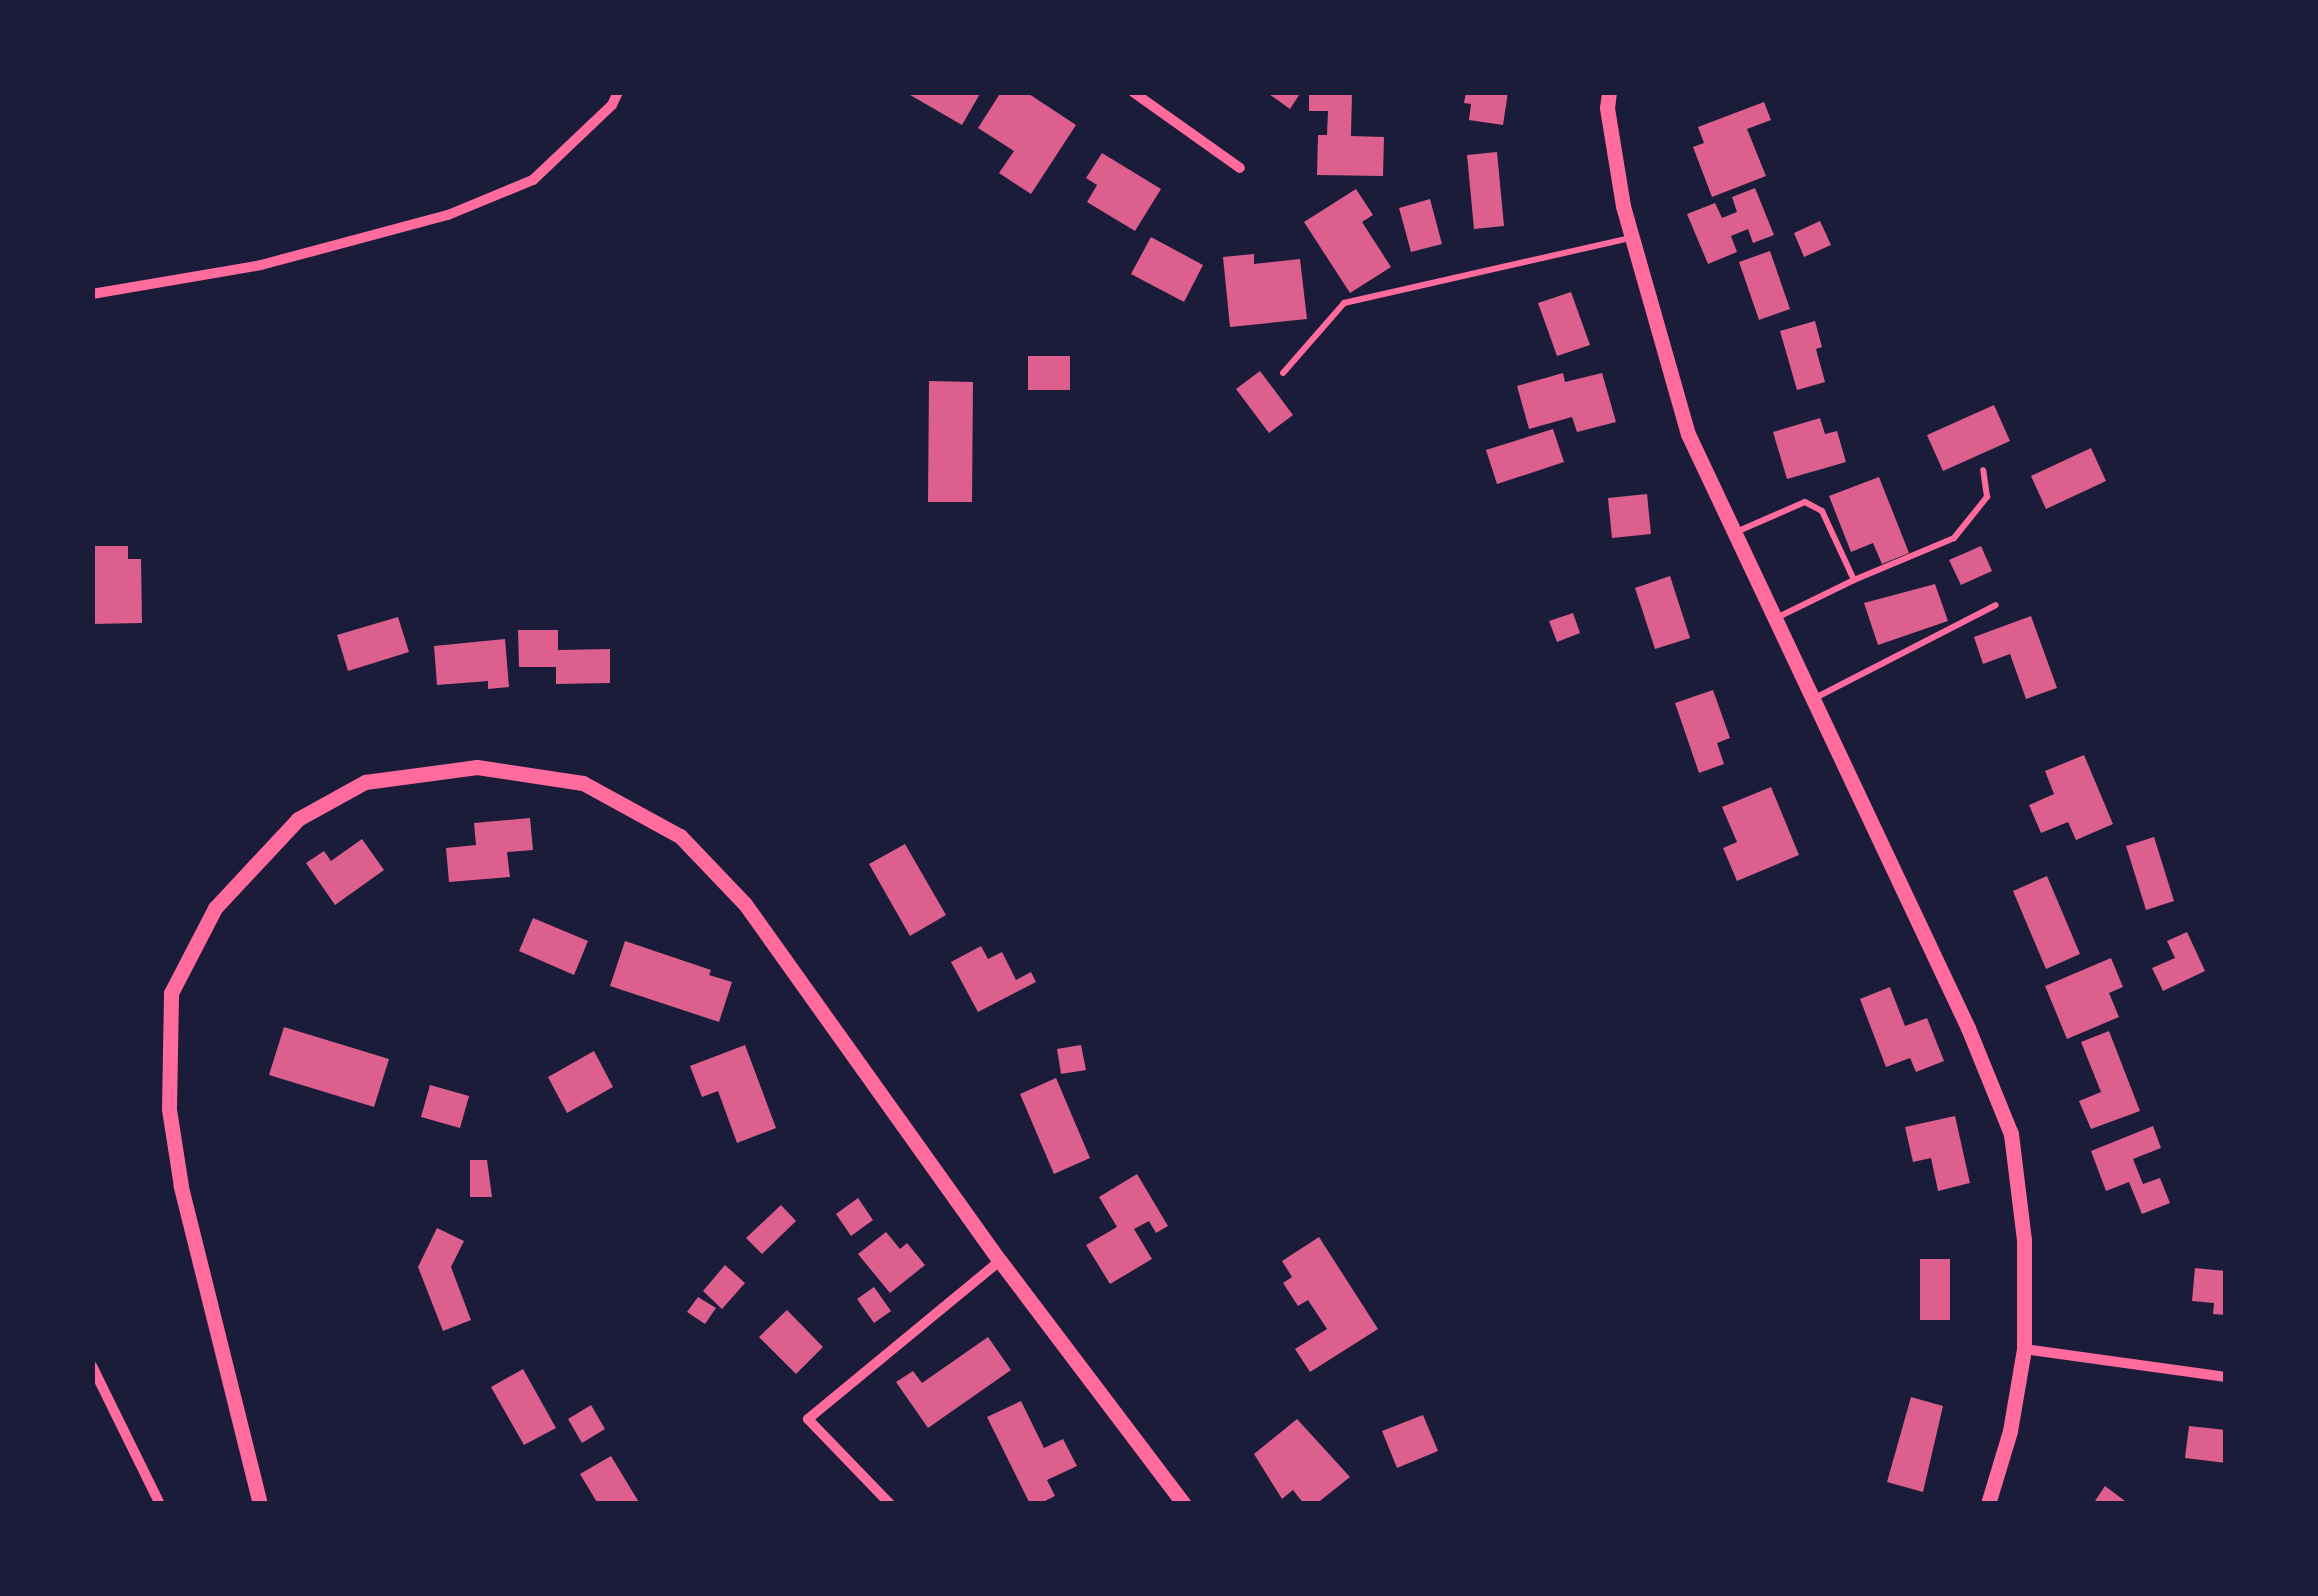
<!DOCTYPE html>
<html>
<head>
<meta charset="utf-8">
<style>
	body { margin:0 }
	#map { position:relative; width:2318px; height:1596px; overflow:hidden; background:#1b1b3a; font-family:"Public Sans",sans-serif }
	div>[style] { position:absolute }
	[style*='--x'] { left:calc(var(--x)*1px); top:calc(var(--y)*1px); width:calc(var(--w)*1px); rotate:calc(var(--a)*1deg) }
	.building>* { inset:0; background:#dd5f8e }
	.service>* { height:6px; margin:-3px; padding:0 3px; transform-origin:3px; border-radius:3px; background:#ff6b9d }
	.minor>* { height:10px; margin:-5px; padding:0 5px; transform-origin:5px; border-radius:5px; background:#ff6b9d }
	.tertiary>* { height:15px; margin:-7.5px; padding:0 7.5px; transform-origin:7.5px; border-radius:7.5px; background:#ff6b9d }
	span { translate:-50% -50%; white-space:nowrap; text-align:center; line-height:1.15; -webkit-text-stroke:9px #1b1b3a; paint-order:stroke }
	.frame { position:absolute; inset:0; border:95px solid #1b1b3a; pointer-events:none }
</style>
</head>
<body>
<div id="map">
	<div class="building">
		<div style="clip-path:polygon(905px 92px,981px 92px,962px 125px)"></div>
		<div style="clip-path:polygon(1001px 92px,1026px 92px,1076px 125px,1031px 194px,999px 173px,1014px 151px,978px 128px)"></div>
		<div style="clip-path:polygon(1266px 92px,1301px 92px,1290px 109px)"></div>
		<div style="clip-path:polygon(1309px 92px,1352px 92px,1351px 136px,1384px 137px,1383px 176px,1317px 175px,1318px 135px,1327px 135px,1328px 111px,1309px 111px)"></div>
		<div style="clip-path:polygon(1466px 92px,1508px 92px,1503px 125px,1469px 120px,1471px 104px,1464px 103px)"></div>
		<div style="clip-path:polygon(1764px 102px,1771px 120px,1747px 129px,1766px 176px,1712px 197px,1693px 147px,1704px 143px,1698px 127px)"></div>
		<div style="clip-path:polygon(1497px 152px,1504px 226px,1474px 229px,1467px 155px)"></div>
		<div style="clip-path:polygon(1102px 153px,1161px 189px,1135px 231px,1087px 202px,1097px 185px,1086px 178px)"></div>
		<div style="clip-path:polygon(1755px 188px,1774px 235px,1753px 243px,1748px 229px,1731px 236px,1737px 252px,1708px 264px,1687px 214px,1715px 203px,1722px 218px,1737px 212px,1732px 197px)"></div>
		<div style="clip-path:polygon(1356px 189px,1373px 215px,1362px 222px,1391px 267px,1350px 293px,1304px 222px)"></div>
		<div style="clip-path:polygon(1430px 199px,1442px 244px,1411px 252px,1399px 208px)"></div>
		<div style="clip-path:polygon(1820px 221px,1831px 245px,1804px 257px,1794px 233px)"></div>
		<div style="clip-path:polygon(1151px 237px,1203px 265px,1184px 302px,1131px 274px)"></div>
		<div style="clip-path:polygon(1770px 251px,1790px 309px,1759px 320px,1739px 262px)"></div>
		<div style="clip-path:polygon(1254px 254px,1254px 264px,1300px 259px,1307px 319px,1230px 327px,1223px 257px)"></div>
		<div style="clip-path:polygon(1571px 292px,1590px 345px,1557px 356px,1538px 303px)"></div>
		<div style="clip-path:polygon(1815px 321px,1822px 347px,1816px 349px,1825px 382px,1797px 390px,1780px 331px)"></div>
		<div style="clip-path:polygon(1028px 356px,1070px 356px,1070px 390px,1028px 390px)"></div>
		<div style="clip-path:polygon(1260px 371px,1293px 415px,1269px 433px,1236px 389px)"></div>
		<div style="clip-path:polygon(1563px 373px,1565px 382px,1602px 373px,1616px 422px,1577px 432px,1572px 417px,1529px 429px,1517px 386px)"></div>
		<div style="clip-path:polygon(929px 381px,973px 382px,972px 502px,928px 502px)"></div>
		<div style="clip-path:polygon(1994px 405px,2010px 441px,1943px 471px,1927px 435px)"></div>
		<div style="clip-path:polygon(1820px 418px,1825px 434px,1837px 431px,1846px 462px,1787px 479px,1773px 432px)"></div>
		<div style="clip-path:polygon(1553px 429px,1564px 462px,1497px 484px,1486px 450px)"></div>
		<div style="clip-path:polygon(2091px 448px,2106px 481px,2046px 509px,2031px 476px)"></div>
		<div style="clip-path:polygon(1879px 477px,1909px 553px,1882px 564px,1873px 543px,1851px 552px,1829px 496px)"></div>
		<div style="clip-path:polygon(1647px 494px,1651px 534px,1612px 538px,1608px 498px)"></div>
		<div style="clip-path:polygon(92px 546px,128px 546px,128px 559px,141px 559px,142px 623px,92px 624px)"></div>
		<div style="clip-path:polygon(1981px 546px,1992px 571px,1961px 585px,1949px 560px)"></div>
		<div style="clip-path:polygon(1670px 576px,1690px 638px,1655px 649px,1635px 588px)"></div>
		<div style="clip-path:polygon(1935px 584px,1948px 621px,1878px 645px,1864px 603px)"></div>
		<div style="clip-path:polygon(1573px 613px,1580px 633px,1557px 642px,1549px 621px)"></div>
		<div style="clip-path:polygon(2031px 616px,2057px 688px,2026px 699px,2010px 654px,1983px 664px,1974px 637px)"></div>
		<div style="clip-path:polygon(398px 617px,409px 652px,348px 671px,337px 635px)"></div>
		<div style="clip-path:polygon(518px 630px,558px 630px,558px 650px,610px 649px,610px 683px,556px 684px,556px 667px,519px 667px)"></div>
		<div style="clip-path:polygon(505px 639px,509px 687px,488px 689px,488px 681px,437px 685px,434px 646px)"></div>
		<div style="clip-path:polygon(1713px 690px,1730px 738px,1717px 743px,1724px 764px,1699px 773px,1675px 703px)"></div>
		<div style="clip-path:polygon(2084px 755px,2113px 824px,2076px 840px,2068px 822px,2041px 833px,2029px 805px,2054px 794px,2045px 771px)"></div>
		<div style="clip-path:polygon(1771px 787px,1799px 855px,1737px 881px,1723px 848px,1737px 842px,1722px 807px)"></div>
		<div style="clip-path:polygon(530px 818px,533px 850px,507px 852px,510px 877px,449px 882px,446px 848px,476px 845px,474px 823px)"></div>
		<div style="clip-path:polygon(2154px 837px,2174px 901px,2146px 910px,2126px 846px)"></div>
		<div style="clip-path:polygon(362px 839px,384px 870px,335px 905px,306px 863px,324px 851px,331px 861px)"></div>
		<div style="clip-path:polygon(905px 844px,946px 915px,910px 936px,869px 864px)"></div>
		<div style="clip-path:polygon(2047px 876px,2080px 954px,2046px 969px,2013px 891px)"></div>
		<div style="clip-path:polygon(533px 918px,588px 941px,574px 975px,519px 951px)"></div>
		<div style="clip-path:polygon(2187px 932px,2205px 971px,2163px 991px,2152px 968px,2175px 958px,2167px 941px)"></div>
		<div style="clip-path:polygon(625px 941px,711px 970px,709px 975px,732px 982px,719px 1022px,610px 986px)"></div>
		<div style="clip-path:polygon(981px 946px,988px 959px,1002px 952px,1016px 980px,1031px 972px,1036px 982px,978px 1012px,951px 962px)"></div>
		<div style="clip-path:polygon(2111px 958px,2123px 987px,2109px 993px,2119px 1017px,2067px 1039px,2045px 986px)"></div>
		<div style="clip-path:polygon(1890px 987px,1905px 1026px,1927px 1018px,1944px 1061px,1916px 1072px,1910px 1058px,1886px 1067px,1860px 999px)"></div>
		<div style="clip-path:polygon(284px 1027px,389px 1059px,374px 1107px,269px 1075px)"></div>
		<div style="clip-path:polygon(2109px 1031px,2140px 1111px,2091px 1129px,2079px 1101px,2101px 1092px,2081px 1042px)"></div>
		<div style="clip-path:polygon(745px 1045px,776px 1128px,737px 1143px,718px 1091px,702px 1097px,690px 1066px)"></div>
		<div style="clip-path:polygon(1081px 1045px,1086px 1070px,1061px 1074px,1057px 1049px)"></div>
		<div style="clip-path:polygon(594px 1051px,613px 1087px,567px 1113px,548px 1077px)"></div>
		<div style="clip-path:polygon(1056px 1078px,1090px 1158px,1054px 1174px,1020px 1094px)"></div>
		<div style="clip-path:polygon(430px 1085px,469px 1096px,460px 1128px,421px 1117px)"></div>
		<div style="clip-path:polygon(1955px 1116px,1970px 1183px,1938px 1191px,1931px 1158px,1913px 1162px,1905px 1127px)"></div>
		<div style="clip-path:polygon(2153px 1126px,2161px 1148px,2133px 1159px,2143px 1184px,2160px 1178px,2170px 1203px,2142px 1214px,2129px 1182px,2106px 1191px,2091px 1151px)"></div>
		<div style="clip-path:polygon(470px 1160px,487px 1160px,492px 1197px,470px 1197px)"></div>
		<div style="clip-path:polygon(1137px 1174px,1168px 1226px,1156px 1233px,1149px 1221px,1134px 1229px,1152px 1259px,1110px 1284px,1086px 1245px,1117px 1227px,1099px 1197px)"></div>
		<div style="clip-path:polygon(858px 1198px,873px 1220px,851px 1236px,836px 1214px)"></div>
		<div style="clip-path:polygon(781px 1205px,796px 1221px,762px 1254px,746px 1238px)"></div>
		<div style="clip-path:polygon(437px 1228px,464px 1241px,451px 1267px,471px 1320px,443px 1331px,418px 1267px)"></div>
		<div style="clip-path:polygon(886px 1232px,900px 1249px,907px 1243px,925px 1265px,890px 1293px,858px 1254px)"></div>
		<div style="clip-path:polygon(1319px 1237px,1378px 1329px,1310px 1372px,1295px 1349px,1327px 1329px,1308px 1300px,1298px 1306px,1283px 1283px,1292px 1277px,1282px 1261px)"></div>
		<div style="clip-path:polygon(1920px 1259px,1950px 1259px,1950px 1320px,1920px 1320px)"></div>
		<div style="clip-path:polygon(725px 1265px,745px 1283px,722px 1309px,703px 1291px)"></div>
		<div style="clip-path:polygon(2195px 1268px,2226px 1271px,2226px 1315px,2213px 1314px,2214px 1303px,2192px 1301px)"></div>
		<div style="clip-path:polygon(874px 1287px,891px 1311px,874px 1323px,857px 1299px)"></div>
		<div style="clip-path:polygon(698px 1297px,716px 1308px,705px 1324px,687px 1312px)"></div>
		<div style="clip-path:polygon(787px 1310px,823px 1347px,796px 1374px,759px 1337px)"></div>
		<div style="clip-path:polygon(988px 1337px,1011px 1370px,928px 1428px,896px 1382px,913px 1371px,922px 1383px)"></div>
		<div style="clip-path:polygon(523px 1369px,556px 1428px,524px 1445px,491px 1387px)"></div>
		<div style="clip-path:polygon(1911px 1397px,1943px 1406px,1923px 1492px,1887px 1482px)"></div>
		<div style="clip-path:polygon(1021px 1401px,1044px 1448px,1063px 1439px,1077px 1466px,1047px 1480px,1055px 1496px,1039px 1504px,1030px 1504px,987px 1417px)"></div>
		<div style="clip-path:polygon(591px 1405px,605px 1429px,582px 1443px,568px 1419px)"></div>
		<div style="clip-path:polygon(1423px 1415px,1438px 1451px,1397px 1468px,1382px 1431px)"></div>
		<div style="clip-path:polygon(1297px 1419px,1350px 1477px,1316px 1504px,1304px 1504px,1293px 1490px,1282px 1499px,1254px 1454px)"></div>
		<div style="clip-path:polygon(2189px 1426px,2226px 1430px,2226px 1463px,2185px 1458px)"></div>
		<div style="clip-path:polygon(611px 1456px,640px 1504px,598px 1504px,580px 1474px)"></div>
		<div style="clip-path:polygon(2105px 1486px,2129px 1504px,2093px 1504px)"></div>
	</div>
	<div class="service">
		<div style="--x:1283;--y:373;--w:93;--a:-48.9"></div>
		<div style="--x:1344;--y:303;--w:293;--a:-12.8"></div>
		<div style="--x:1736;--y:532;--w:75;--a:-23.5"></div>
		<div style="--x:1805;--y:502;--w:19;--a:28"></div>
		<div style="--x:1822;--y:511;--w:76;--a:65.1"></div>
		<div style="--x:1854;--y:580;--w:87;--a:154"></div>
		<div style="--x:1854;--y:580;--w:108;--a:-22.8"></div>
		<div style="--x:1954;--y:538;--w:53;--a:-51.2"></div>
		<div style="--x:1987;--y:497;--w:27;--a:-98"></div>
		<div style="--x:1815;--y:698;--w:203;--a:-27.2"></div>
	</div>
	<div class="minor">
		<div style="--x:1133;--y:92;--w:131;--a:35.4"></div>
		<div style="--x:92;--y:294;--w:171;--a:-9.7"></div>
		<div style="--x:261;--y:265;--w:194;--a:-15"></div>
		<div style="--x:448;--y:215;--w:92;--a:-22.4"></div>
		<div style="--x:533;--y:180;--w:109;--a:-43.5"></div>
		<div style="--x:612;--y:105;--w:14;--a:-65"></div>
		<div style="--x:2024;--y:1349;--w:204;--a:7.9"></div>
		<div style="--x:92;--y:1366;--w:154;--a:63.8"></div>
		<div style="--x:890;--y:1504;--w:118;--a:-134"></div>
		<div style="--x:808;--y:1419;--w:249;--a:-39.5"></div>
	</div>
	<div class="tertiary">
		<div style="--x:1609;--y:92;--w:16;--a:97"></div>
		<div style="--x:1607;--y:108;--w:99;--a:80.7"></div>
		<div style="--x:1623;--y:206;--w:237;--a:74.1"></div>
		<div style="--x:1688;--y:434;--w:657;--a:64.76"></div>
		<div style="--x:1968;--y:1028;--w:114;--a:67.9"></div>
		<div style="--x:2011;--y:1134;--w:107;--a:83"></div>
		<div style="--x:2024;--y:1240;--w:109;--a:90"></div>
		<div style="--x:2024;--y:1349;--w:83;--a:99.7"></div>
		<div style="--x:2010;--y:1431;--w:76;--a:106.8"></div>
		<div style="--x:260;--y:1504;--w:328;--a:-104"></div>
		<div style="--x:181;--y:1186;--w:78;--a:-98.9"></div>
		<div style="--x:169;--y:1109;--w:116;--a:-89"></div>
		<div style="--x:171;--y:993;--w:96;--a:-62.6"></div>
		<div style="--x:215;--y:908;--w:122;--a:-47"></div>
		<div style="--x:298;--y:819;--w:77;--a:-28.9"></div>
		<div style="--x:365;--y:782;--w:113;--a:-7.6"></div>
		<div style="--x:477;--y:767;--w:107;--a:8.6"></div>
		<div style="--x:583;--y:783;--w:111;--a:28.7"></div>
		<div style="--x:680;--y:836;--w:94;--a:46.3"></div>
		<div style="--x:745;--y:904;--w:439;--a:54.5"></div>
		<div style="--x:1000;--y:1261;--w:305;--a:52.9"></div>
	</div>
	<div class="frame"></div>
</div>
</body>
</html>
